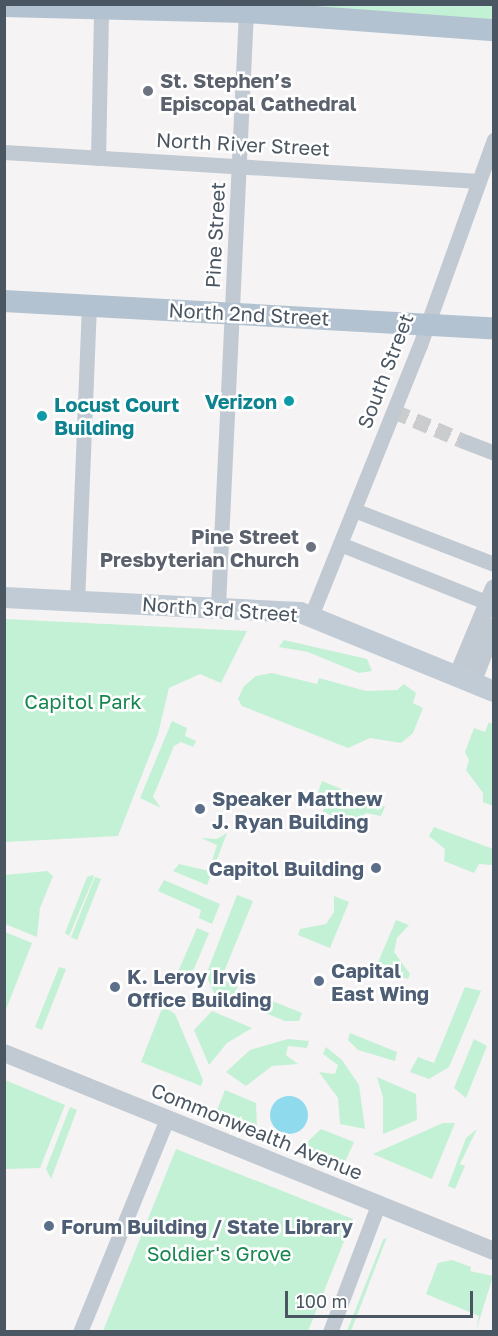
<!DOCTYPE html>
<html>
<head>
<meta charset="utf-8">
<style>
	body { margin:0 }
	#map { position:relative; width:498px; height:1336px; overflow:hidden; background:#f5f3f3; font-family:"Golos Text",sans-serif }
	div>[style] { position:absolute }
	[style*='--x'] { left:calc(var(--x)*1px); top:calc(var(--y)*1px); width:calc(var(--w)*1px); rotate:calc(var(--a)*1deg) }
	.green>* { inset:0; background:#c3f1d5 }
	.water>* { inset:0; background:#90daee }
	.round { border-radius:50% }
	.minor-tunnel>* { height:15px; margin-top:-7.5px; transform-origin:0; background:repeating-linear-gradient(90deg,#caccce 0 15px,transparent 0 23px) }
	.minor>* { height:15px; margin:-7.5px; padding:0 7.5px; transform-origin:7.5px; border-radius:7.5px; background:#c1cad2 }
	.tertiary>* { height:18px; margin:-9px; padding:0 9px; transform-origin:9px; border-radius:9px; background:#c1cad2 }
	.secondary>* { height:21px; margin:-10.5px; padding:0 10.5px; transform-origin:10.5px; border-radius:10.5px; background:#c1cbd6 }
	.primary>* { height:22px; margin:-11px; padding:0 11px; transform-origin:11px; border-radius:11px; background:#b3c2d1 }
	.dots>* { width:16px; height:16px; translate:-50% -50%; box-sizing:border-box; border:3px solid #fff; border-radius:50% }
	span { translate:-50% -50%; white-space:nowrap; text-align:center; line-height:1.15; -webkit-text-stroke:5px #fff; paint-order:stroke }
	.worship-label { font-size:20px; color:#5b616d; font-weight:700 }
	.left { translate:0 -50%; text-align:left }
	.right { translate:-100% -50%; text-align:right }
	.street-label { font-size:20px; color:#4a5661 }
	.culture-label { font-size:20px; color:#0d838f; font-weight:700 }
	.park-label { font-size:20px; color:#17864f }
	.service-label { font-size:20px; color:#4e5e75; font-weight:700 }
	.frame { position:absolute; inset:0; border:6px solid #4a5661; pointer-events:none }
	.scale { position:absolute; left:285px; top:1291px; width:188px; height:27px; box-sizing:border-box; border:3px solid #4a5661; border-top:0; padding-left:8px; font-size:18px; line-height:21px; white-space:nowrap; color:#4a5661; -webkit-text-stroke:4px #fff; paint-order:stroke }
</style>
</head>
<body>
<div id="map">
	<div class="green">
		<div style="clip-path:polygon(190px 5px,493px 5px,493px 21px)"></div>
		<div style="clip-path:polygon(5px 619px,247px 631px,221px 683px,200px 674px,169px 688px,158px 734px,118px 836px,5px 842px)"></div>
		<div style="clip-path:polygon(284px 640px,367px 659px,372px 671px,359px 673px,308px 652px,279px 647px)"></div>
		<div style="clip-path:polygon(272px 673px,317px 684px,319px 678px,366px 691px,397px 690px,404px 684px,416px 693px,413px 703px,423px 708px,413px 733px,401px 743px,370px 738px,348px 748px,242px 706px,238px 699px,244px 686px,256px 676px)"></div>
		<div style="clip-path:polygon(172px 721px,187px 728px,185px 736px,196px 741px,193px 747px,181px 742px,174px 746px,153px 797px,161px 808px,140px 798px)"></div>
		<div style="clip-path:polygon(489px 722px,493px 725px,493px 806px,483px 802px,483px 793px,466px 770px,469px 760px,465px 752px,474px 728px,485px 732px)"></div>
		<div style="clip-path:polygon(322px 781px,385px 807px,381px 816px,366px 813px,354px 825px,323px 812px,326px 798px,318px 792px)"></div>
		<div style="clip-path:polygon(434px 827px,493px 849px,493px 865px,479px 864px,474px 873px,444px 861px,445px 849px,429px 836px)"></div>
		<div style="clip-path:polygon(227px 833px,207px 885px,173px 871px,179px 864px,209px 871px,217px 845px,201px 838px,217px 839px)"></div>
		<div style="clip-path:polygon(47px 871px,53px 876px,40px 908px,37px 937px,5px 924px,5px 875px)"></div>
		<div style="clip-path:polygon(93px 875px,94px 877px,69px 936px,65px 933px,87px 877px)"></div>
		<div style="clip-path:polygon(95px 877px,101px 879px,77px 940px,71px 937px)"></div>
		<div style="clip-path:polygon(164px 880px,220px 904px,212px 924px,199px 918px,201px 910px,158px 891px)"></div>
		<div style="clip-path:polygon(237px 895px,253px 901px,221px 979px,238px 986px,231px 1000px,214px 993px,206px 975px)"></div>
		<div style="clip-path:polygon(334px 896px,349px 902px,330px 948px,298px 935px,300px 929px,326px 924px,334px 912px)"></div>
		<div style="clip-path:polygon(396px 920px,409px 925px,397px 938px,394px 952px,410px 974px,408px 979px,376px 967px)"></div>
		<div style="clip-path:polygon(197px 928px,209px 933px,188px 983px,174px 981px)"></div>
		<div style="clip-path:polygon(5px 932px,32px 943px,5px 1012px)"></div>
		<div style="clip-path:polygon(59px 967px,66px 969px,42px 1030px,35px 1027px)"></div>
		<div style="clip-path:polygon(465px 987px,481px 991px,449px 1067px,429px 1079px,410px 1072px,418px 1057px,434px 1063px)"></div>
		<div style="clip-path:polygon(257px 995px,302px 1013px,299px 1021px,285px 1021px,253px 1008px)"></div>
		<div style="clip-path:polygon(163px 1006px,175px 1014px,203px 1080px,201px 1086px,141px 1062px)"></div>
		<div style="clip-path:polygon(212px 1011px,252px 1028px,227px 1043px,209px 1065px,194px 1030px)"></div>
		<div style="clip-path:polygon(350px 1033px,397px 1052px,395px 1061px,358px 1050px,348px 1040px)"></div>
		<div style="clip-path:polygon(288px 1039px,309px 1041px,307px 1048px,288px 1046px,286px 1055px,298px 1064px,272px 1066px,246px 1086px,226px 1072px,250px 1050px)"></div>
		<div style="clip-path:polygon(474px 1039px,487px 1046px,466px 1098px,454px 1088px)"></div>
		<div style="clip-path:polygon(326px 1047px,342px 1060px,359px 1085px,365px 1129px,340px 1124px,338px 1098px,319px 1072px,335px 1074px,338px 1065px,323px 1054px)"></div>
		<div style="clip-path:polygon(377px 1077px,416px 1094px,417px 1120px,383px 1134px,383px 1097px)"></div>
		<div style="clip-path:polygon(5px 1080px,65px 1105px,40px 1168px,5px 1169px)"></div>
		<div style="clip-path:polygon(225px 1090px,256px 1103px,257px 1129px,216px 1113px)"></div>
		<div style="clip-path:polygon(70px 1107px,77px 1110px,51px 1179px,46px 1169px)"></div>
		<div style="clip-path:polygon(443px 1123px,455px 1123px,432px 1179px,373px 1154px)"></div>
		<div style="clip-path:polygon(321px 1129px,354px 1142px,344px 1164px,302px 1147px)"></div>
		<div style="clip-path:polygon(477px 1129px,460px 1164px,465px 1166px,455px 1189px,448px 1186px,466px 1138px)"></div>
		<div style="clip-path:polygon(176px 1149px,353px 1219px,308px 1331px,103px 1331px)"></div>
		<div style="clip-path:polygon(387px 1237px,351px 1331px,347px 1331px,383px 1240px)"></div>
		<div style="clip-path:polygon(452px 1260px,471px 1267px,470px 1271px,493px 1276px,476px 1331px,479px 1316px,426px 1294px,438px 1263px)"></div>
	</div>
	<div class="water">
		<div class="round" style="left:270px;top:1096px;width:38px;height:38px"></div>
	</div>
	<div class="minor-tunnel">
		<div style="--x:394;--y:411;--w:78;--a:23.3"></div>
	</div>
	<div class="minor">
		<div style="--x:4;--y:152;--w:476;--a:3.5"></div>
		<div style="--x:98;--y:158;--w:149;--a:-88.8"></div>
		<div style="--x:466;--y:442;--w:30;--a:21"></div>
		<div style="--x:354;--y:510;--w:150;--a:21.1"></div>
		<div style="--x:340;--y:544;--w:159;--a:21.7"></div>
		<div style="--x:77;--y:603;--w:298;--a:-87.7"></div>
		<div style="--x:218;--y:605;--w:594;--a:-87.3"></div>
		<div style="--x:311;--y:616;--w:292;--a:-68.1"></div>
		<div style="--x:420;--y:345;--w:218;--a:-70.2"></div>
		<div style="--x:80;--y:1332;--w:230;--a:-67.8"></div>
		<div style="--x:330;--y:1332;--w:136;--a:-69.3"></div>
	</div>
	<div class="tertiary">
		<div style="--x:457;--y:677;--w:96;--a:-67.4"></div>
		<div style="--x:472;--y:683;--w:60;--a:-68.6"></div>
		<div style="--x:4;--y:1053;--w:528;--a:22"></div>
	</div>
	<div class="secondary">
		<div style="--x:4;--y:597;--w:296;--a:2.9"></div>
		<div style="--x:300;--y:612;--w:209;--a:22.2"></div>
	</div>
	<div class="primary">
		<div style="--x:4;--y:6;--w:242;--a:1.4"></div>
		<div style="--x:246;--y:12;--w:249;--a:4.2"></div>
		<div style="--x:4;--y:301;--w:491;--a:3.2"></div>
	</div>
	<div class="dots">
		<div style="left:148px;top:91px;background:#6b7280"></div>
		<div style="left:289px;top:401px;background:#0f9aa8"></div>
		<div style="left:42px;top:416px;background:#0f9aa8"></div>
		<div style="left:311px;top:547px;background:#6b7280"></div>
		<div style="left:200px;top:809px;background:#5c6f8a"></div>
		<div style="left:376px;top:868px;background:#5c6f8a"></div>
		<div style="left:319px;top:981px;background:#5c6f8a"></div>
		<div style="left:115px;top:987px;background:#5c6f8a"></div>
		<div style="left:49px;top:1226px;background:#5c6f8a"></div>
	</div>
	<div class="worship-label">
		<span class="left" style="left:160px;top:92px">St. Stephen’s<br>Episcopal Cathedral</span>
		<span class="right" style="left:299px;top:548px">Pine Street<br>Presbyterian Church</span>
	</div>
	<div class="street-label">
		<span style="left:243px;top:144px;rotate:3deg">North River Street</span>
		<span style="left:215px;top:235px;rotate:-87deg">Pine Street</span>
		<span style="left:249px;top:314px;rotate:3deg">North 2nd Street</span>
		<span style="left:385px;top:371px;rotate:-69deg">South Street</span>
		<span style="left:220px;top:609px;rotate:4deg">North 3rd Street</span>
		<span style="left:257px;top:1131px;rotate:22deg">Commonwealth Avenue</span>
	</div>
	<div class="culture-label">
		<span class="right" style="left:277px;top:401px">Verizon</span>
		<span class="left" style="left:54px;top:416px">Locust Court<br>Building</span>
	</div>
	<div class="park-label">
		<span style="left:83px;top:701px">Capitol Park</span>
		<span style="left:219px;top:1253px">Soldier's Grove</span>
	</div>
	<div class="service-label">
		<span class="left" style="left:212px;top:810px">Speaker Matthew<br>J. Ryan Building</span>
		<span class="right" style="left:364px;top:868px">Capitol Building</span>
		<span class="left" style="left:331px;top:982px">Capital<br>East Wing</span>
		<span class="left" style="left:127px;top:988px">K. Leroy Irvis<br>Office Building</span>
		<span class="left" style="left:61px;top:1226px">Forum Building / State Library</span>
	</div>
	<div class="frame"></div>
	<div class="scale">100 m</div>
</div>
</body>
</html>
